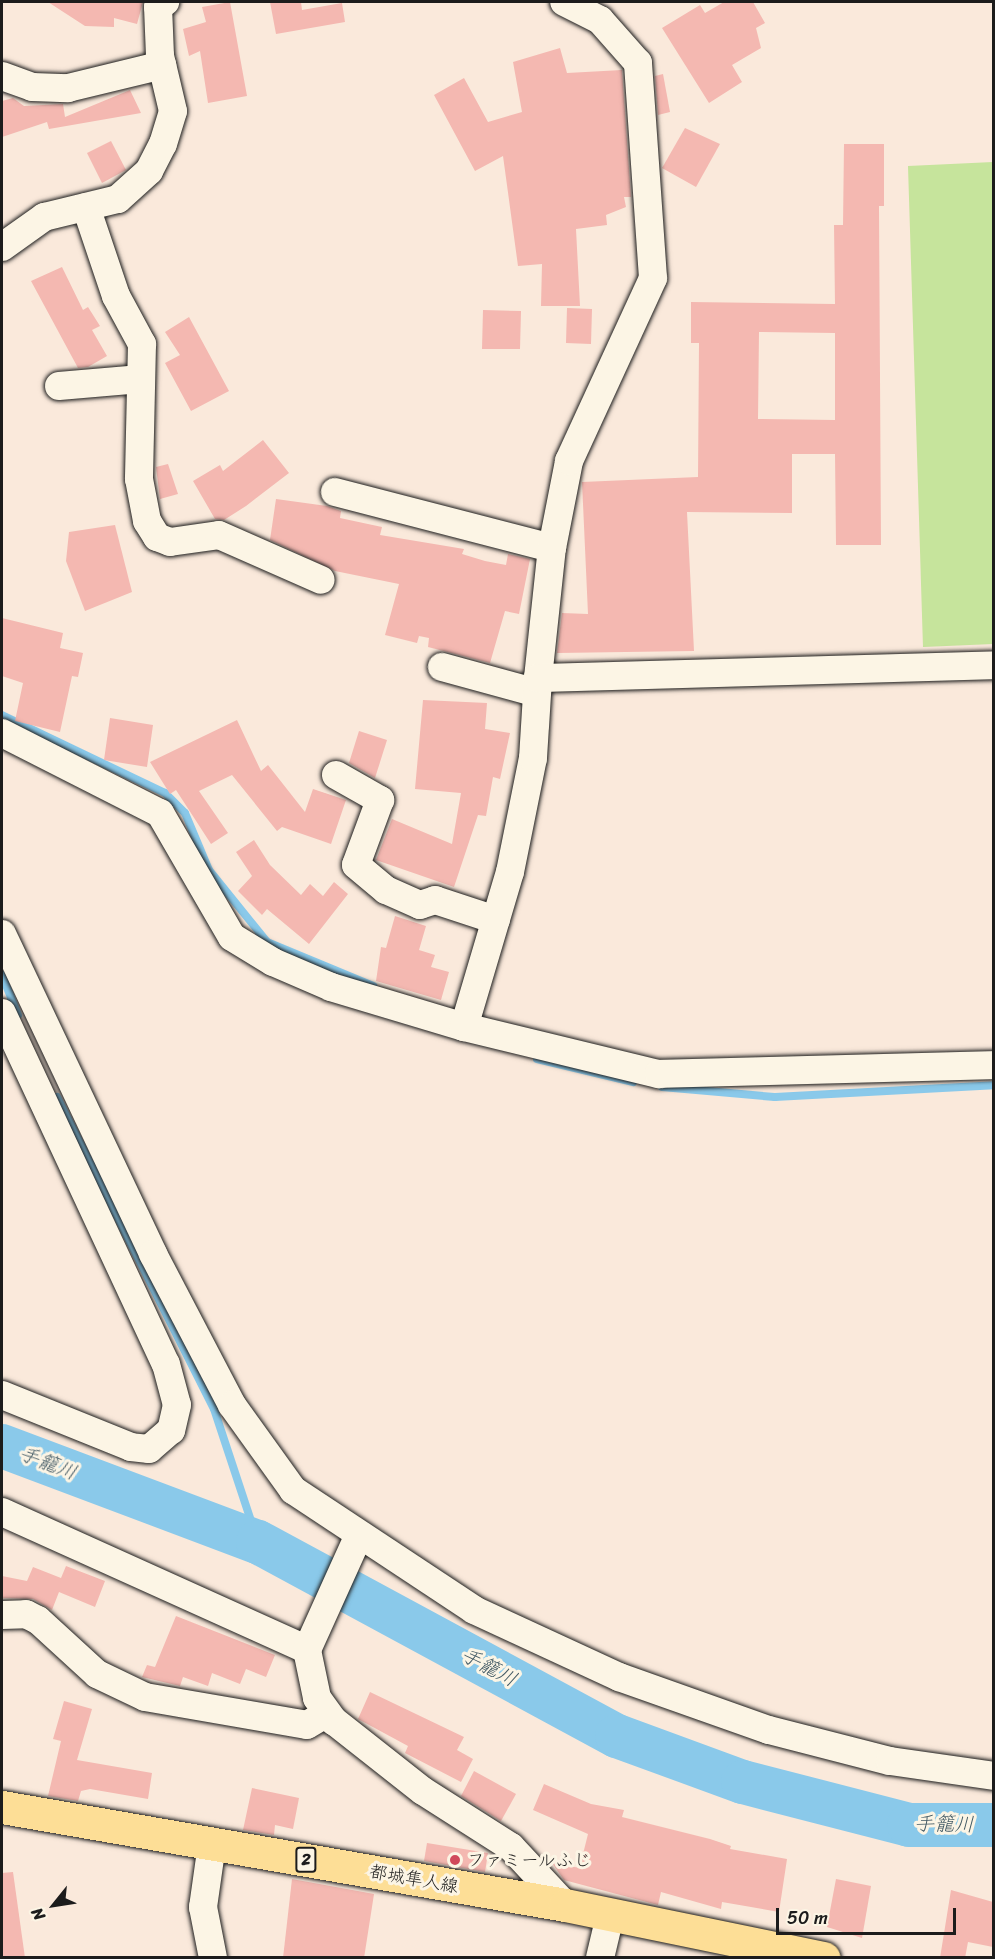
<!DOCTYPE html>
<html>
<head>
<meta charset="utf-8">
<style>
	body { margin:0 }
	#map { position:relative; width:995px; height:1959px; overflow:hidden; background:#fae9db; font-family:Sriracha,"Klee One",sans-serif }
	div>[style] { position:absolute }
	[style*='--x'] { left:calc(var(--x)*1px); top:calc(var(--y)*1px); width:calc(var(--w)*1px); rotate:calc(var(--a)*1deg) }
	.green>* { inset:0; background:#c6e49c }
	.stream>* { height:8px; margin:-4px; padding:0 4px; transform-origin:4px; border-radius:4px; background:#8ac9ea }
	.river>* { height:44px; margin:-22px; padding:0 22px; transform-origin:22px; border-radius:22px; background:#8ac9ea }
	.building>* { inset:0; background:#f4b8b1 }
	.roads { filter:drop-shadow(0 0 2px #1c1c1c) drop-shadow(0 0 2px #1c1c1c) }
	.street>* { height:28px; margin:-14px; padding:0 14px; transform-origin:14px; border-radius:14px; background:#fcf5e5 }
	.primary>* { height:33px; margin:-16.5px; padding:0 16.5px; transform-origin:16.5px; border-radius:16.5px; background:#fdde96 }
	.dots>* { width:16px; height:16px; translate:-50% -50%; box-sizing:border-box; border:3px solid #fcf5e5; border-radius:50% }
	span { translate:-50% -50%; white-space:nowrap; text-align:center; line-height:1.15; -webkit-text-stroke:6px #fcf5e5; paint-order:stroke }
	.shield-label span { padding:2px 4px; background:#fcf5e5; border:2px solid; border-radius:4px; -webkit-text-stroke-width:0 }
	.shield-label { font-size:16px; color:#1c1c1c; font-weight:700 }
	.poi-label { font-size:18px; color:#1c1c1c }
	.left { translate:0 -50%; text-align:left }
	.street-label { font-size:18px; color:#1c1c1c }
	.water-label { font-size:20px; color:#425964; font-style:italic }
	.frame { position:absolute; inset:0; border:3px solid #1c1c1c; pointer-events:none }
	.north { position:absolute; left:24px; top:1875px; width:60px; height:60px; -webkit-text-stroke:4px #fcf5e5; paint-order:stroke; rotate:240deg; font-size:16px; font-weight:700; line-height:24px; text-align:center; color:#1c1c1c }
	.north::after { content:''; display:block; margin:auto; width:21px; height:27px; background:#1c1c1c; clip-path:polygon(50% 0,100% 100%,50% 72%,0 100%) }
	.scale { position:absolute; left:776px; top:1908px; width:180px; height:27px; box-sizing:border-box; border:3px solid #1c1c1c; border-top:0; padding-left:8px; font-size:18px; line-height:21px; white-space:nowrap; color:#1c1c1c; -webkit-text-stroke:4px #fcf5e5; paint-order:stroke }
</style>
</head>
<body>
<div id="map">
	<div class="green">
		<div style="clip-path:polygon(993px 162px,993px 644px,923px 647px,908px 166px)"></div>
	</div>
	<div class="stream">
		<div style="--x:2;--y:715;--w:181;--a:25.6"></div>
		<div style="--x:165;--y:793;--w:28;--a:45"></div>
		<div style="--x:185;--y:813;--w:62;--a:67.2"></div>
		<div style="--x:209;--y:870;--w:92;--a:51.1"></div>
		<div style="--x:267;--y:942;--w:115;--a:22.5"></div>
		<div style="--x:2;--y:975;--w:43;--a:68.2"></div>
		<div style="--x:537;--y:1059;--w:99;--a:13.5"></div>
		<div style="--x:662;--y:1087;--w:113;--a:5.1"></div>
		<div style="--x:775;--y:1097;--w:219;--a:-3.1"></div>
		<div style="--x:57;--y:1097;--w:349;--a:63.3"></div>
		<div style="--x:214;--y:1409;--w:140;--a:71.7"></div>
	</div>
	<div class="river">
		<div style="--x:2;--y:1446;--w:273;--a:20.6"></div>
		<div style="--x:258;--y:1542;--w:408;--a:28.4"></div>
		<div style="--x:617;--y:1736;--w:134;--a:20.1"></div>
		<div style="--x:743;--y:1782;--w:171;--a:14.5"></div>
		<div style="--x:909;--y:1825;--w:85;--a:0"></div>
	</div>
	<div class="building">
		<div style="clip-path:polygon(48px 2px,143px 2px,137px 24px,114px 18px,114px 27px,85px 26px)"></div>
		<div style="clip-path:polygon(230px 2px,247px 96px,208px 103px,200px 51px,189px 56px,183px 29px,206px 22px,202px 7px)"></div>
		<div style="clip-path:polygon(270px 2px,301px 2px,302px 10px,342px 3px,345px 22px,276px 34px)"></div>
		<div style="clip-path:polygon(724px 2px,753px 2px,765px 23px,756px 28px,761px 48px,732px 65px,742px 82px,709px 103px,662px 28px,700px 5px,705px 13px)"></div>
		<div style="clip-path:polygon(560px 48px,567px 73px,622px 70px,631px 197px,624px 197px,626px 207px,606px 215px,607px 225px,576px 229px,580px 306px,541px 306px,542px 264px,518px 266px,503px 156px,475px 171px,434px 95px,464px 78px,488px 122px,522px 112px,513px 62px)"></div>
		<div style="clip-path:polygon(663px 74px,670px 112px,658px 115px,655px 76px)"></div>
		<div style="clip-path:polygon(130px 90px,141px 113px,49px 129px,47px 122px,2px 137px,2px 101px,13px 98px,24px 106px,63px 104px,65px 117px)"></div>
		<div style="clip-path:polygon(685px 128px,720px 144px,696px 187px,662px 168px)"></div>
		<div style="clip-path:polygon(111px 141px,126px 170px,102px 183px,87px 153px)"></div>
		<div style="clip-path:polygon(evenodd,844px 144px,884px 144px,884px 206px,879px 206px,881px 545px,836px 545px,835px 454px,792px 454px,792px 513px,687px 512px,694px 651px,557px 653px,562px 613px,588px 614px,582px 482px,698px 477px,699px 343px,691px 343px,691px 302px,835px 304px,834px 225px,843px 225px,844px 144px,759px 332px,835px 333px,835px 420px,758px 419px,759px 332px)"></div>
		<div style="clip-path:polygon(62px 267px,83px 310px,88px 307px,100px 326px,92px 330px,107px 356px,88px 367px,78px 368px,31px 281px)"></div>
		<div style="clip-path:polygon(567px 308px,592px 309px,591px 344px,566px 343px)"></div>
		<div style="clip-path:polygon(483px 310px,521px 311px,520px 349px,482px 349px)"></div>
		<div style="clip-path:polygon(189px 317px,229px 391px,191px 411px,165px 363px,180px 355px,165px 332px)"></div>
		<div style="clip-path:polygon(263px 440px,289px 473px,246px 506px,224px 520px,215px 519px,193px 481px,220px 465px,223px 471px)"></div>
		<div style="clip-path:polygon(168px 464px,178px 494px,160px 499px,156px 467px)"></div>
		<div style="clip-path:polygon(276px 499px,327px 506px,341px 511px,340px 518px,382px 527px,380px 535px,464px 549px,462px 554px,485px 561px,506px 565px,508px 554px,530px 559px,519px 614px,505px 611px,490px 663px,428px 647px,429px 638px,419px 636px,417px 643px,385px 635px,399px 584px,335px 571px,270px 540px)"></div>
		<div style="clip-path:polygon(115px 525px,132px 592px,85px 611px,66px 561px,69px 532px)"></div>
		<div style="clip-path:polygon(2px 618px,63px 633px,60px 648px,83px 653px,78px 677px,72px 676px,60px 732px,15px 721px,23px 683px,2px 676px)"></div>
		<div style="clip-path:polygon(423px 700px,487px 703px,485px 729px,510px 733px,500px 779px,493px 777px,486px 816px,478px 815px,454px 887px,376px 860px,392px 819px,452px 844px,461px 793px,415px 789px)"></div>
		<div style="clip-path:polygon(110px 718px,153px 725px,147px 767px,104px 760px)"></div>
		<div style="clip-path:polygon(237px 720px,261px 771px,268px 765px,305px 812px,313px 789px,346px 800px,331px 844px,282px 827px,277px 831px,232px 775px,199px 791px,228px 833px,211px 844px,176px 790px,170px 794px,150px 762px)"></div>
		<div style="clip-path:polygon(359px 731px,387px 740px,375px 778px,349px 763px)"></div>
		<div style="clip-path:polygon(254px 840px,270px 865px,301px 895px,310px 884px,323px 896px,334px 882px,348px 894px,309px 944px,267px 909px,262px 915px,238px 891px,252px 876px,236px 852px)"></div>
		<div style="clip-path:polygon(395px 916px,426px 926px,419px 950px,435px 955px,431px 967px,449px 972px,441px 1000px,376px 981px,381px 947px,386px 948px)"></div>
		<div style="clip-path:polygon(66px 1566px,105px 1581px,95px 1607px,59px 1592px,52px 1610px,33px 1599px,2px 1598px,2px 1576px,27px 1581px,33px 1567px,61px 1578px)"></div>
		<div style="clip-path:polygon(176px 1616px,275px 1655px,266px 1677px,246px 1669px,240px 1684px,212px 1673px,208px 1686px,183px 1677px,180px 1686px,142px 1677px,147px 1665px,155px 1667px)"></div>
		<div style="clip-path:polygon(370px 1692px,464px 1737px,457px 1750px,473px 1759px,461px 1782px,405px 1753px,408px 1746px,358px 1719px)"></div>
		<div style="clip-path:polygon(64px 1701px,92px 1709px,77px 1760px,152px 1773px,148px 1799px,90px 1789px,81px 1791px,78px 1801px,48px 1796px,61px 1741px,53px 1739px)"></div>
		<div style="clip-path:polygon(474px 1771px,516px 1794px,501px 1821px,461px 1796px)"></div>
		<div style="clip-path:polygon(544px 1784px,591px 1804px,624px 1810px,622px 1817px,710px 1839px,731px 1846px,730px 1849px,787px 1859px,779px 1912px,722px 1902px,721px 1909px,661px 1892px,658px 1905px,564px 1880px,552px 1863px,586px 1869px,580px 1866px,588px 1834px,533px 1810px)"></div>
		<div style="clip-path:polygon(252px 1788px,299px 1798px,293px 1829px,275px 1825px,274px 1835px,243px 1830px)"></div>
		<div style="clip-path:polygon(427px 1843px,488px 1853px,485px 1872px,424px 1861px)"></div>
		<div style="clip-path:polygon(13px 1872px,25px 1958px,2px 1958px,2px 1873px)"></div>
		<div style="clip-path:polygon(292px 1879px,374px 1894px,364px 1958px,283px 1958px)"></div>
		<div style="clip-path:polygon(836px 1879px,871px 1886px,862px 1938px,827px 1927px)"></div>
		<div style="clip-path:polygon(951px 1890px,993px 1902px,993px 1947px,968px 1942px,965px 1958px,940px 1958px)"></div>
	</div>
	<div class="roads">
		<div class="street">
			<div style="--x:2;--y:76;--w:32;--a:20"></div>
			<div style="--x:32;--y:87;--w:36;--a:2"></div>
			<div style="--x:68;--y:88;--w:97;--a:-13.7"></div>
			<div style="--x:86;--y:207;--w:94;--a:71.4"></div>
			<div style="--x:116;--y:296;--w:55;--a:61.6"></div>
			<div style="--x:142;--y:344;--w:135;--a:91.3"></div>
			<div style="--x:139;--y:479;--w:43;--a:79.2"></div>
			<div style="--x:147;--y:521;--w:19;--a:58"></div>
			<div style="--x:157;--y:537;--w:14;--a:21"></div>
			<div style="--x:170;--y:542;--w:49;--a:-8.1"></div>
			<div style="--x:219;--y:535;--w:111;--a:23.8"></div>
			<div style="--x:2;--y:247;--w:52;--a:-35.5"></div>
			<div style="--x:44;--y:217;--w:76;--a:-13.7"></div>
			<div style="--x:118;--y:199;--w:42;--a:-42.1"></div>
			<div style="--x:149;--y:171;--w:30;--a:-63"></div>
			<div style="--x:163;--y:144;--w:34;--a:-73"></div>
			<div style="--x:173;--y:111;--w:57;--a:-103.3"></div>
			<div style="--x:160;--y:56;--w:49;--a:-92.3"></div>
			<div style="--x:158;--y:7;--w:9;--a:-36"></div>
			<div style="--x:59;--y:386;--w:82;--a:-4.9"></div>
			<div style="--x:335;--y:492;--w:224;--a:14.5"></div>
			<div style="--x:442;--y:667;--w:98;--a:15.3"></div>
			<div style="--x:538;--y:678;--w:131;--a:-83.9"></div>
			<div style="--x:552;--y:548;--w:89;--a:-78.9"></div>
			<div style="--x:569;--y:461;--w:201;--a:-65.3"></div>
			<div style="--x:653;--y:278;--w:216;--a:-94"></div>
			<div style="--x:638;--y:63;--w:57;--a:-131.5"></div>
			<div style="--x:600;--y:20;--w:40;--a:-153.4"></div>
			<div style="--x:2;--y:733;--w:177;--a:26.9"></div>
			<div style="--x:160;--y:813;--w:143;--a:59.9"></div>
			<div style="--x:232;--y:937;--w:48;--a:31.4"></div>
			<div style="--x:273;--y:962;--w:63;--a:23.3"></div>
			<div style="--x:331;--y:987;--w:139;--a:16.7"></div>
			<div style="--x:464;--y:1027;--w:201;--a:13.6"></div>
			<div style="--x:659;--y:1074;--w:335;--a:-1.5"></div>
			<div style="--x:336;--y:775;--w:51;--a:29.6"></div>
			<div style="--x:380;--y:800;--w:69;--a:110.3"></div>
			<div style="--x:356;--y:865;--w:39;--a:40"></div>
			<div style="--x:386;--y:890;--w:37;--a:24"></div>
			<div style="--x:420;--y:905;--w:16;--a:-18"></div>
			<div style="--x:435;--y:900;--w:64;--a:18.2"></div>
			<div style="--x:2;--y:934;--w:354;--a:64.7"></div>
			<div style="--x:153;--y:1254;--w:170;--a:62.4"></div>
			<div style="--x:232;--y:1405;--w:105;--a:54.3"></div>
			<div style="--x:293;--y:1490;--w:217;--a:33.5"></div>
			<div style="--x:474;--y:1610;--w:160;--a:24.8"></div>
			<div style="--x:619;--y:1677;--w:159;--a:19.5"></div>
			<div style="--x:769;--y:1730;--w:125;--a:14.4"></div>
			<div style="--x:890;--y:1761;--w:105;--a:8.2"></div>
			<div style="--x:2;--y:1013;--w:387;--a:65"></div>
			<div style="--x:166;--y:1364;--w:42;--a:75"></div>
			<div style="--x:177;--y:1405;--w:26;--a:103"></div>
			<div style="--x:171;--y:1430;--w:29;--a:139"></div>
			<div style="--x:149;--y:1449;--w:18;--a:-174"></div>
			<div style="--x:131;--y:1447;--w:139;--a:-158"></div>
			<div style="--x:464;--y:1027;--w:162;--a:-73.5"></div>
			<div style="--x:510;--y:872;--w:116;--a:-78.6"></div>
			<div style="--x:533;--y:758;--w:80;--a:-86.4"></div>
			<div style="--x:538;--y:678;--w:456;--a:-1.6"></div>
			<div style="--x:2;--y:1512;--w:335;--a:24.3"></div>
			<div style="--x:358;--y:1537;--w:124;--a:114.3"></div>
			<div style="--x:307;--y:1650;--w:49;--a:78.2"></div>
			<div style="--x:317;--y:1698;--w:29;--a:54"></div>
			<div style="--x:334;--y:1721;--w:113;--a:38.2"></div>
			<div style="--x:423;--y:1791;--w:104;--a:32.5"></div>
			<div style="--x:511;--y:1847;--w:79;--a:47"></div>
			<div style="--x:2;--y:1615;--w:24;--a:-2"></div>
			<div style="--x:26;--y:1614;--w:13;--a:27"></div>
			<div style="--x:38;--y:1620;--w:80;--a:42.5"></div>
			<div style="--x:97;--y:1674;--w:53;--a:25.6"></div>
			<div style="--x:145;--y:1697;--w:164;--a:9.8"></div>
			<div style="--x:307;--y:1725;--w:23;--a:-31"></div>
			<div style="--x:212;--y:1844;--w:64;--a:98.1"></div>
			<div style="--x:203;--y:1907;--w:52;--a:78.9"></div>
			<div style="--x:600;--y:1958;--w:43;--a:-76.6"></div>
		</div>
		<div class="primary">
			<div style="--x:2;--y:1807;--w:571;--a:9.87"></div>
			<div style="--x:565;--y:1905;--w:264;--a:11.6"></div>
		</div>
	</div>
	<div class="dots">
		<div style="left:455px;top:1860px;background:#d1495b"></div>
	</div>
	<div class="shield-label">
		<span style="left:306px;top:1860px">2</span>
	</div>
	<div class="poi-label">
		<span class="left" style="left:467px;top:1860px">ファミールふじ</span>
	</div>
	<div class="street-label">
		<span style="left:414px;top:1879px;rotate:10deg">都城隼人線</span>
	</div>
	<div class="water-label">
		<span style="left:48px;top:1463px;rotate:21deg">手籠川</span>
		<span style="left:489px;top:1667px;rotate:28deg">手籠川</span>
		<span style="left:944px;top:1824px;rotate:1deg">手籠川</span>
	</div>
	<div class="frame"></div>
	<div class="north">N</div>
	<div class="scale">50 m</div>
</div>
</body>
</html>
